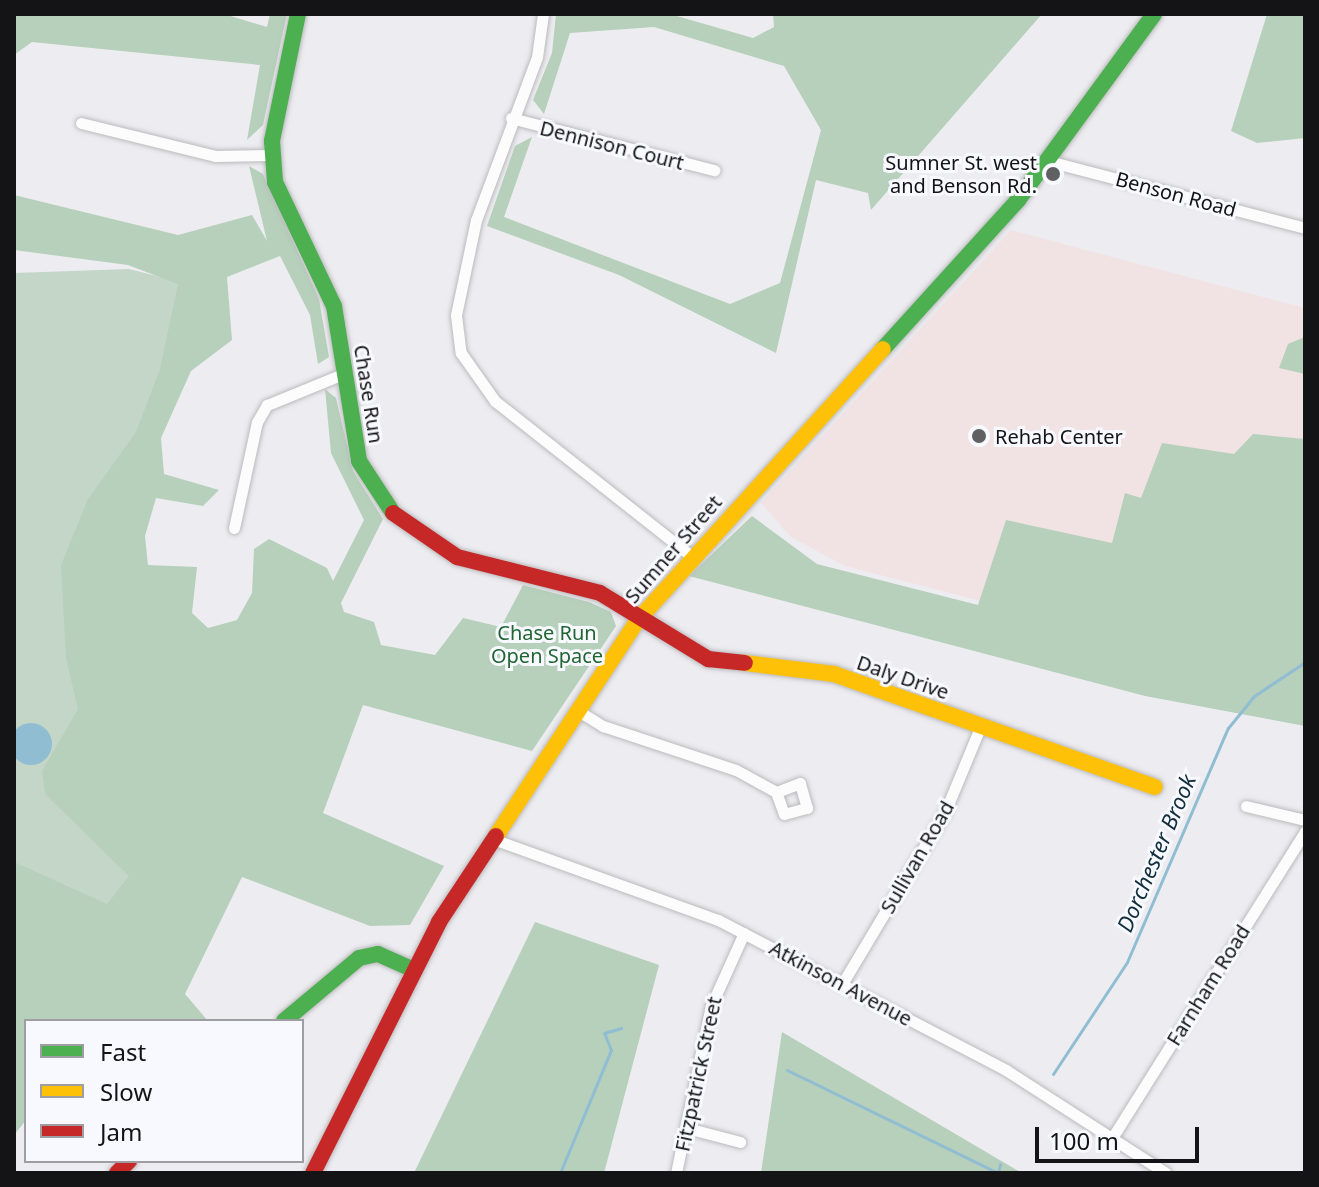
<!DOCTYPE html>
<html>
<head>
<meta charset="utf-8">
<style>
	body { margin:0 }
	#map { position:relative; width:1319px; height:1187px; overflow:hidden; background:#ededf1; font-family:"Noto Sans",sans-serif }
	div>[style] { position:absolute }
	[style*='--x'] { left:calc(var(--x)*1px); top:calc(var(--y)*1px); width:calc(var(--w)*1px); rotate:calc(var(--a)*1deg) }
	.medical>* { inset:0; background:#f1e3e4 }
	.green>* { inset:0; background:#c4d6c8 }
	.forest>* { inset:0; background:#b6d0bb }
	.water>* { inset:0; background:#91bdd3 }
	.round { border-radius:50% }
	.stream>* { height:3px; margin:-1.5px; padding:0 1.5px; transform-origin:1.5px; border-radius:1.5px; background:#91bdd3 }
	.roads { filter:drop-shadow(0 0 2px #bbbbbe) drop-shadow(0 0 2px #bbbbbe) }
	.street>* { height:11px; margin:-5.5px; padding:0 5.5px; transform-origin:5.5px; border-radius:5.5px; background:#fcfcfd }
	.fast>* { height:16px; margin:-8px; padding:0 8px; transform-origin:8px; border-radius:8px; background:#4caf50 }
	.slow>* { height:16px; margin:-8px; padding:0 8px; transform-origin:8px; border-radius:8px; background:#ffc107 }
	.jam>* { height:16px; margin:-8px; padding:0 8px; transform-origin:8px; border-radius:8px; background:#c62828 }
	.dots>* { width:22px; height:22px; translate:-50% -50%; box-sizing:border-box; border:4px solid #f8f8ff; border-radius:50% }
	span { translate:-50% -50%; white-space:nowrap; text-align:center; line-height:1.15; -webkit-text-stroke:6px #f8f8ff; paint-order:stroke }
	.street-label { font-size:20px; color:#141417 }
	.poi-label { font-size:20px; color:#141417 }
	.right { translate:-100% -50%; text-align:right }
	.left { translate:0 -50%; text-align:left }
	.park-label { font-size:20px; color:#216632 }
	.water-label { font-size:22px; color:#102e3c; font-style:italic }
	.frame { position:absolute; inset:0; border:16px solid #141417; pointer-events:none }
	.legend { position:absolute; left:24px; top:1019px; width:280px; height:144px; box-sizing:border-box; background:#f8f8ff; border:2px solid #9d9da2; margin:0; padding:10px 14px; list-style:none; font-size:24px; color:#141417 }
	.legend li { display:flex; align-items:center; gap:16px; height:40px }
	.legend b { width:40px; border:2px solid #9d9da2 }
	.scale { position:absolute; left:1035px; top:1127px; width:164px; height:36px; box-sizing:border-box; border:4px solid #141417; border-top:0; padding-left:10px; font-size:24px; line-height:28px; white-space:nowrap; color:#141417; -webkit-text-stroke:6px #f8f8ff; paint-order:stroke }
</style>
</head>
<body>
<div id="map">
	<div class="medical">
		<div style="clip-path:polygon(1011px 230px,1305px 308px,1305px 685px,845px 566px,791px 537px,761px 503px)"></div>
	</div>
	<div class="green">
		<div style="clip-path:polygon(129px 269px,197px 286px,71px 617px,148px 881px,117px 927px,14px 881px,14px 273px)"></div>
	</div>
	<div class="forest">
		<div style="clip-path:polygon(14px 14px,224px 14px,267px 27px,270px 14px,287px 14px,263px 125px,247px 140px,260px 65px,32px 42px,14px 55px)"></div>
		<div style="clip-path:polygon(556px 14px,670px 14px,753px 38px,774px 27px,773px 14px,1042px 14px,871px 210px,868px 193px,816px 180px,776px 353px,619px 275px,487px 226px,515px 146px,532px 137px,504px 217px,730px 304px,780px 283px,821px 130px,784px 66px,654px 27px,570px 33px,544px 114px,533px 100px,552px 53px)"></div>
		<div style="clip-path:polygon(1267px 14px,1305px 14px,1305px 138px,1257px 143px,1231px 131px)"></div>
		<div style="clip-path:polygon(249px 166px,263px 174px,319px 299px,329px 357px,318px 364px,310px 315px,280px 256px,227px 277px,232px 340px,191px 371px,161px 438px,164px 474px,219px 490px,203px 506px,156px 498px,145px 536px,148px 565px,197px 567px,192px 613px,208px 628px,237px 620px,252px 593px,254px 549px,269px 539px,327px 568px,333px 581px,364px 520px,331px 453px,325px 389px,336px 398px,353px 471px,383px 519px,341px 603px,344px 612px,374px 622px,381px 645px,435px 655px,463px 618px,501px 627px,523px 585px,589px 602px,611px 612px,616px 626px,532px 751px,363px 705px,323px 813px,444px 866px,410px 925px,370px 926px,242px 877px,185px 994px,208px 1021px,26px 1021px,26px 1120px,14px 1135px,14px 862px,107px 904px,129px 876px,45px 794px,42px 771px,78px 709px,66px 658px,61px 565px,88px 499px,136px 432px,160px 369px,178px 284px,128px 265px,14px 250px,14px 195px,178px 235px,252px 215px,267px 241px)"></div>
		<div style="clip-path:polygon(1305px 337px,1305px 374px,1279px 368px,1288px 344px)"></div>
		<div style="clip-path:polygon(1253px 434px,1305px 439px,1305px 726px,1145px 696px,689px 576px,752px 516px,817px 564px,978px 605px,1006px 520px,1112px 543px,1125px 493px,1141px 498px,1162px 443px,1234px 454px)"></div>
		<div style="clip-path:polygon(535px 922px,659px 965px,604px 1173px,414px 1173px)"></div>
		<div style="clip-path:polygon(782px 1032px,1022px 1173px,761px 1173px)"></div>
	</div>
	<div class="water">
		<div class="round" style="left:10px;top:723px;width:42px;height:42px"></div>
	</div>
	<div class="stream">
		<div style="--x:787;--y:1070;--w:233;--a:26"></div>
		<div style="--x:1053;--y:1074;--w:134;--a:-56.5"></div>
		<div style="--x:1127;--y:962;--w:255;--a:-66.7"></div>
		<div style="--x:1228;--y:728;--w:41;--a:-50.9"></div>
		<div style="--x:1254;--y:696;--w:61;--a:-33.7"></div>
		<div style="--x:560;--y:1173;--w:133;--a:-67.5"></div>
		<div style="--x:611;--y:1050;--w:18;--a:-112"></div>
		<div style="--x:604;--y:1033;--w:18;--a:-16"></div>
		<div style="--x:998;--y:1173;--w:9;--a:-77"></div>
	</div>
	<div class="roads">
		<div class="street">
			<div style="--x:543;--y:14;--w:43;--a:97.9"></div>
			<div style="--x:537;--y:57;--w:174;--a:110.5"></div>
			<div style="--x:476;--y:220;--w:97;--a:101.9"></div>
			<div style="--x:456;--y:315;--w:38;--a:83"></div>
			<div style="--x:461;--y:353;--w:59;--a:54.7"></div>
			<div style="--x:495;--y:401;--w:250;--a:38.3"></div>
			<div style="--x:511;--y:118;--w:210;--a:14.4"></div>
			<div style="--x:81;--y:123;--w:138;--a:13.8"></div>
			<div style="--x:215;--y:156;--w:55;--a:-1"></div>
			<div style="--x:1048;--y:161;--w:266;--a:14.6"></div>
			<div style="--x:234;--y:528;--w:108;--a:-77.8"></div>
			<div style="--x:257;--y:422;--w:20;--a:-60"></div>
			<div style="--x:267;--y:405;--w:84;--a:-22.3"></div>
			<div style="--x:577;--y:710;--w:31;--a:32"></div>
			<div style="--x:603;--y:726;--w:140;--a:18.3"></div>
			<div style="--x:736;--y:770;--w:46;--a:28.8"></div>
			<div style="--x:776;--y:792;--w:23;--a:70"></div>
			<div style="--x:784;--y:814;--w:24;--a:-15"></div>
			<div style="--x:807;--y:808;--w:26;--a:-106"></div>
			<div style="--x:800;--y:783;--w:26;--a:159"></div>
			<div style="--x:1246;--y:806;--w:61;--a:13.3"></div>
			<div style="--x:493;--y:839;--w:239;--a:19.8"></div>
			<div style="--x:718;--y:920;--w:325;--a:27.5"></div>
			<div style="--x:1006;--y:1070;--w:190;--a:32.8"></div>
			<div style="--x:842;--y:984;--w:200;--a:-59.1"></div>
			<div style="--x:945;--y:812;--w:94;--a:-67.5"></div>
			<div style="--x:687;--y:1128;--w:55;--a:14.8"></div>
			<div style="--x:1112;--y:1138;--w:363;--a:-57.8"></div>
			<div style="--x:676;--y:1173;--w:171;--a:-78.2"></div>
			<div style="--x:711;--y:1006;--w:80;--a:-65.7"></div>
		</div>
		<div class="fast">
			<div style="--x:298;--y:14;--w:130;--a:101.6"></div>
			<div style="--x:272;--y:141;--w:41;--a:85.8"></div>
			<div style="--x:275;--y:182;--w:137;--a:64.6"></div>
			<div style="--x:334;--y:306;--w:157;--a:80.8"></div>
			<div style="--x:359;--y:461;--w:62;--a:56.8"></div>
			<div style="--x:883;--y:349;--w:201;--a:-47.8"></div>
			<div style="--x:1018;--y:200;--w:230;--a:-53.8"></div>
			<div style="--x:284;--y:1021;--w:98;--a:-40"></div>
			<div style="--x:359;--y:958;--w:19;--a:-12"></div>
			<div style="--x:378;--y:954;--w:37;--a:24"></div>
		</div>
		<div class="slow">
			<div style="--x:745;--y:663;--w:90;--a:7"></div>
			<div style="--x:834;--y:674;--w:340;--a:19.4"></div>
			<div style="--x:496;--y:836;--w:258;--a:-56.7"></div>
			<div style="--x:638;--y:620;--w:365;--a:-47.9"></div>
		</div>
		<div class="jam">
			<div style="--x:393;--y:513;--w:78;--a:34.5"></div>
			<div style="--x:457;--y:557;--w:147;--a:14.1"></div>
			<div style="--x:600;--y:593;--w:127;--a:31.4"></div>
			<div style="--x:708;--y:659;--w:37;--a:6"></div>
			<div style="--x:117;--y:1173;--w:17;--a:-45"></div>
			<div style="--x:313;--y:1173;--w:281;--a:-63.3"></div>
			<div style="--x:439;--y:922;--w:103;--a:-56.5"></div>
		</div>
	</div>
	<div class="dots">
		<div style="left:1053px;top:174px;background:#606063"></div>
		<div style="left:979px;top:436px;background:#606063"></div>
	</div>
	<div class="street-label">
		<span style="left:612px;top:145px;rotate:14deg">Dennison Court</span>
		<span style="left:1176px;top:194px;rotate:15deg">Benson Road</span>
		<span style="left:369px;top:394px;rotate:81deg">Chase Run</span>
		<span style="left:673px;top:549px;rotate:-49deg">Sumner Street</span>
		<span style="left:903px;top:677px;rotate:19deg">Daly Drive</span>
		<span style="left:917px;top:857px;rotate:-60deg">Sullivan Road</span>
		<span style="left:841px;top:983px;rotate:28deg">Atkinson Avenue</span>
		<span style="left:1208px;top:985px;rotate:-58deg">Farnham Road</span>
		<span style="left:698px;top:1074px;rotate:-78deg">Fitzpatrick Street</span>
	</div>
	<div class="poi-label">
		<span class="right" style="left:1037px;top:174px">Sumner St. west<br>and Benson Rd.</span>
		<span class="left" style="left:995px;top:436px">Rehab Center</span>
	</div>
	<div class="park-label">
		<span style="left:547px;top:644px">Chase Run<br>Open Space</span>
	</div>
	<div class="water-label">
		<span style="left:1156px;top:853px;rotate:-67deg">Dorchester Brook</span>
	</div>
	<div class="frame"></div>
	<ul class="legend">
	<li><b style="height:10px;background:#4caf50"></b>Fast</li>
	<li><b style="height:10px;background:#ffc107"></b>Slow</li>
	<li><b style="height:10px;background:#c62828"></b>Jam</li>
	</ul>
	<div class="scale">100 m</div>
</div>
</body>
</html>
